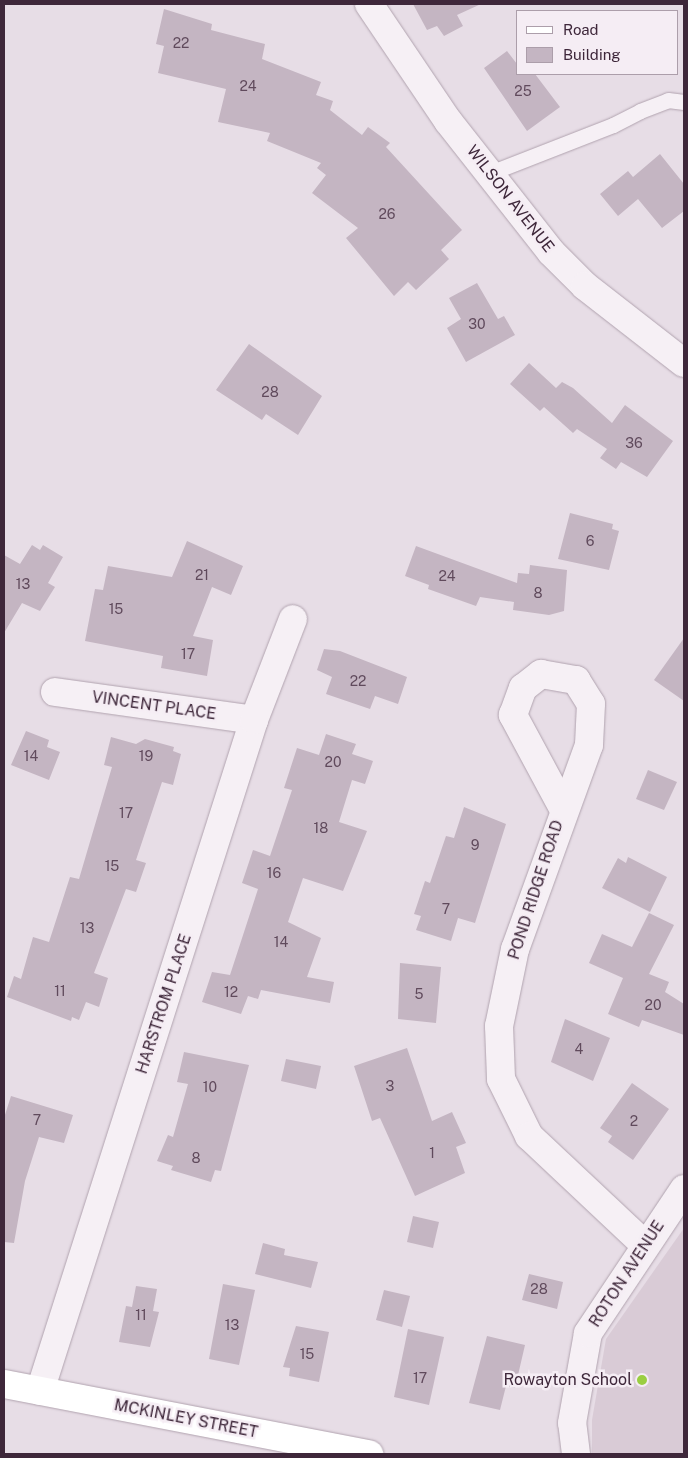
<!DOCTYPE html>
<html>
<head>
<meta charset="utf-8">
<style>
	body { margin:0 }
	#map { position:relative; width:688px; height:1458px; overflow:hidden; background:#e7dde6; font-family:"Public Sans",sans-serif }
	div>[style] { position:absolute }
	[style*='--x'] { left:calc(var(--x)*1px); top:calc(var(--y)*1px); width:calc(var(--w)*1px); rotate:calc(var(--a)*1deg) }
	.built>* { inset:0; background:#d9cbd6 }
	.building>* { inset:0; background:#c4b5c2 }
	.roads { filter:drop-shadow(0 0 1px #b1a3af) drop-shadow(0 0 1px #b1a3af) }
	.service>* { height:15px; margin:-7.5px; padding:0 7.5px; transform-origin:7.5px; border-radius:7.5px; background:#f6f0f5 }
	.minor>* { height:28px; margin:-14px; padding:0 14px; transform-origin:14px; border-radius:14px; background:#f6f0f5 }
	.secondary>* { height:28px; margin:-14px; padding:0 14px; transform-origin:14px; border-radius:14px; background:#fff }
	.dots>* { width:14px; height:14px; translate:-50% -50%; box-sizing:border-box; border:2px solid #f5edf4; border-radius:50% }
	span { translate:-50% -50%; white-space:nowrap; text-align:center; line-height:1.15; -webkit-text-stroke:5px #f5edf4; paint-order:stroke }
	.number-label { font-size:14px; color:#604a5c }
	.number-label span { -webkit-text-stroke-width:0 }
	.street-label { font-size:16px; color:#3e273a }
	.poi-label { font-size:16px; color:#3e273a }
	.right { translate:-100% -50%; text-align:right }
	.frame { position:absolute; inset:0; border:5px solid #3e273a; pointer-events:none }
	.legend { position:absolute; left:516px; top:10px; width:162px; height:65px; box-sizing:border-box; background:#f5edf4; border:1px solid #ac9eaa; margin:0; padding:6px 9px; list-style:none; font-size:15px; color:#3e273a }
	.legend li { display:flex; align-items:center; gap:10px; height:25px }
	.legend b { width:25px; border:1px solid #ac9eaa }
</style>
</head>
<body>
<div id="map">
	<div class="built">
		<div style="clip-path:polygon(684px 1228px,684px 1454px,592px 1454px,592px 1420px,606px 1339px)"></div>
	</div>
	<div class="building">
		<div style="clip-path:polygon(413px 4px,481px 4px,457px 15px,463px 26px,444px 36px,437px 26px,427px 30px)"></div>
		<div style="clip-path:polygon(164px 9px,212px 24px,211px 30px,265px 44px,262px 59px,321px 82px,316px 95px,333px 101px,330px 110px,362px 135px,368px 127px,390px 143px,386px 147px,462px 230px,441px 250px,449px 259px,416px 290px,408px 282px,394px 296px,346px 238px,358px 228px,312px 193px,326px 175px,317px 168px,321px 163px,267px 141px,270px 133px,218px 122px,226px 89px,158px 73px,164px 46px,156px 44px)"></div>
		<div style="clip-path:polygon(507px 51px,517px 64px,517px 74px,535px 74px,560px 107px,527px 131px,484px 68px)"></div>
		<div style="clip-path:polygon(660px 154px,684px 184px,684px 211px,662px 228px,638px 199px,618px 216px,600px 194px,628px 171px,633px 177px)"></div>
		<div style="clip-path:polygon(477px 283px,498px 319px,504px 316px,515px 335px,466px 362px,447px 328px,461px 319px,449px 298px)"></div>
		<div style="clip-path:polygon(249px 344px,322px 396px,298px 435px,266px 414px,262px 420px,216px 390px)"></div>
		<div style="clip-path:polygon(529px 363px,556px 388px,562px 382px,573px 388px,612px 423px,625px 405px,673px 441px,647px 477px,621px 462px,616px 469px,600px 458px,607px 449px,577px 429px,573px 433px,544px 407px,540px 411px,510px 384px)"></div>
		<div style="clip-path:polygon(570px 513px,613px 524px,612px 529px,619px 531px,609px 570px,558px 559px)"></div>
		<div style="clip-path:polygon(187px 541px,243px 566px,231px 595px,212px 587px,193px 636px,213px 640px,207px 676px,161px 668px,163px 656px,85px 641px,95px 589px,103px 590px,108px 566px,172px 577px)"></div>
		<div style="clip-path:polygon(32px 545px,40px 550px,43px 545px,63px 557px,48px 583px,55px 587px,40px 611px,22px 603px,4px 633px,4px 555px,20px 564px)"></div>
		<div style="clip-path:polygon(416px 546px,517px 583px,518px 573px,529px 574px,530px 565px,567px 570px,564px 611px,549px 615px,513px 610px,514px 602px,480px 597px,476px 606px,428px 589px,429px 585px,405px 576px)"></div>
		<div style="clip-path:polygon(684px 638px,684px 701px,654px 680px)"></div>
		<div style="clip-path:polygon(324px 649px,340px 651px,407px 677px,398px 704px,375px 696px,370px 709px,326px 694px,332px 677px,317px 670px)"></div>
		<div style="clip-path:polygon(26px 731px,49px 740px,47px 747px,60px 752px,49px 780px,11px 765px)"></div>
		<div style="clip-path:polygon(326px 734px,356px 744px,352px 754px,373px 761px,365px 784px,352px 780px,339px 822px,367px 831px,343px 891px,303px 878px,288px 922px,321px 938px,307px 977px,334px 982px,330px 1003px,261px 990px,258px 999px,248px 996px,241px 1014px,202px 1002px,212px 972px,230px 975px,258px 889px,242px 883px,253px 850px,270px 856px,292px 790px,284px 788px,297px 748px,319px 755px)"></div>
		<div style="clip-path:polygon(111px 737px,136px 744px,145px 739px,174px 747px,173px 751px,181px 754px,173px 785px,162px 782px,136px 860px,146px 863px,136px 892px,126px 889px,94px 973px,108px 978px,99px 1007px,86px 1002px,79px 1020px,72px 1017px,71px 1021px,7px 997px,14px 976px,21px 979px,33px 937px,49px 942px,70px 877px,79px 879px,112px 767px,104px 765px)"></div>
		<div style="clip-path:polygon(648px 770px,677px 782px,664px 810px,636px 799px)"></div>
		<div style="clip-path:polygon(464px 807px,506px 824px,475px 923px,458px 918px,451px 941px,416px 930px,421px 916px,414px 914px,425px 881px,430px 883px,446px 836px,454px 838px)"></div>
		<div style="clip-path:polygon(628px 857px,667px 877px,650px 912px,602px 888px,618px 858px,626px 863px)"></div>
		<div style="clip-path:polygon(649px 913px,674px 925px,649px 974px,669px 982px,665px 992px,684px 1004px,684px 1035px,642px 1020px,639px 1027px,608px 1014px,623px 978px,589px 963px,602px 934px,632px 947px)"></div>
		<div style="clip-path:polygon(400px 963px,441px 967px,436px 1023px,398px 1019px)"></div>
		<div style="clip-path:polygon(565px 1019px,610px 1038px,593px 1081px,551px 1062px)"></div>
		<div style="clip-path:polygon(407px 1048px,432px 1121px,452px 1112px,466px 1143px,456px 1147px,465px 1173px,415px 1196px,380px 1118px,372px 1121px,354px 1066px)"></div>
		<div style="clip-path:polygon(184px 1052px,249px 1065px,221px 1171px,215px 1170px,211px 1182px,171px 1170px,173px 1166px,157px 1161px,168px 1135px,173px 1137px,188px 1084px,177px 1082px)"></div>
		<div style="clip-path:polygon(286px 1059px,321px 1066px,316px 1089px,281px 1081px)"></div>
		<div style="clip-path:polygon(632px 1083px,669px 1109px,633px 1160px,608px 1142px,612px 1136px,600px 1128px)"></div>
		<div style="clip-path:polygon(11px 1096px,73px 1115px,64px 1143px,39px 1137px,25px 1181px,14px 1243px,4px 1242px,4px 1118px)"></div>
		<div style="clip-path:polygon(413px 1216px,439px 1222px,433px 1248px,407px 1242px)"></div>
		<div style="clip-path:polygon(263px 1243px,285px 1249px,284px 1255px,318px 1262px,311px 1288px,255px 1274px)"></div>
		<div style="clip-path:polygon(529px 1274px,563px 1282px,557px 1309px,522px 1300px)"></div>
		<div style="clip-path:polygon(223px 1284px,255px 1290px,239px 1365px,209px 1359px)"></div>
		<div style="clip-path:polygon(136px 1286px,157px 1289px,153px 1311px,159px 1312px,150px 1347px,119px 1342px,126px 1306px,132px 1307px)"></div>
		<div style="clip-path:polygon(384px 1290px,410px 1296px,402px 1327px,376px 1320px)"></div>
		<div style="clip-path:polygon(296px 1326px,329px 1332px,319px 1382px,289px 1376px,290px 1368px,283px 1367px)"></div>
		<div style="clip-path:polygon(408px 1329px,444px 1337px,429px 1405px,394px 1397px)"></div>
		<div style="clip-path:polygon(487px 1336px,525px 1345px,515px 1388px,506px 1386px,500px 1410px,469px 1403px)"></div>
	</div>
	<div class="roads">
		<div class="service">
			<div style="--x:490;--y:173;--w:132;--a:-21.3"></div>
			<div style="--x:613;--y:125;--w:30;--a:-27"></div>
			<div style="--x:640;--y:111;--w:30;--a:-21"></div>
			<div style="--x:668;--y:100;--w:16;--a:7"></div>
		</div>
		<div class="minor">
			<div style="--x:369;--y:4;--w:141;--a:56"></div>
			<div style="--x:448;--y:121;--w:167;--a:51.8"></div>
			<div style="--x:551;--y:252;--w:48;--a:45"></div>
			<div style="--x:585;--y:286;--w:125;--a:37.9"></div>
			<div style="--x:55;--y:692;--w:201;--a:8"></div>
			<div style="--x:563;--y:808;--w:106;--a:-118.3"></div>
			<div style="--x:513;--y:715;--w:29;--a:-70"></div>
			<div style="--x:523;--y:688;--w:23;--a:-38"></div>
			<div style="--x:541;--y:674;--w:36;--a:10"></div>
			<div style="--x:576;--y:680;--w:28;--a:58"></div>
			<div style="--x:591;--y:704;--w:41;--a:92.8"></div>
			<div style="--x:589;--y:745;--w:217;--a:109.9"></div>
			<div style="--x:515;--y:949;--w:79;--a:101.7"></div>
			<div style="--x:499;--y:1026;--w:53;--a:87.8"></div>
			<div style="--x:501;--y:1079;--w:64;--a:63.8"></div>
			<div style="--x:529;--y:1136;--w:158;--a:43.2"></div>
			<div style="--x:40;--y:1391;--w:704;--a:-72.31"></div>
			<div style="--x:254;--y:720;--w:108;--a:-68.9"></div>
			<div style="--x:576;--y:1454;--w:31;--a:-97"></div>
			<div style="--x:572;--y:1423;--w:91;--a:-79.9"></div>
			<div style="--x:588;--y:1333;--w:173;--a:-56.3"></div>
		</div>
		<div class="secondary">
			<div style="--x:4;--y:1384;--w:372;--a:10.9"></div>
		</div>
	</div>
	<div class="dots">
		<div style="left:642px;top:1380px;background:#9ace41"></div>
	</div>
	<div class="number-label">
		<span style="left:181px;top:43px">22</span>
		<span style="left:248px;top:86px">24</span>
		<span style="left:523px;top:91px">25</span>
		<span style="left:387px;top:214px">26</span>
		<span style="left:477px;top:324px">30</span>
		<span style="left:270px;top:392px">28</span>
		<span style="left:634px;top:443px">36</span>
		<span style="left:590px;top:541px">6</span>
		<span style="left:202px;top:575px">21</span>
		<span style="left:447px;top:576px">24</span>
		<span style="left:23px;top:584px">13</span>
		<span style="left:538px;top:593px">8</span>
		<span style="left:116px;top:609px">15</span>
		<span style="left:188px;top:654px">17</span>
		<span style="left:358px;top:681px">22</span>
		<span style="left:31px;top:756px">14</span>
		<span style="left:146px;top:756px">19</span>
		<span style="left:333px;top:762px">20</span>
		<span style="left:126px;top:813px">17</span>
		<span style="left:321px;top:828px">18</span>
		<span style="left:475px;top:845px">9</span>
		<span style="left:112px;top:866px">15</span>
		<span style="left:274px;top:873px">16</span>
		<span style="left:446px;top:909px">7</span>
		<span style="left:87px;top:928px">13</span>
		<span style="left:281px;top:942px">14</span>
		<span style="left:60px;top:991px">11</span>
		<span style="left:231px;top:992px">12</span>
		<span style="left:419px;top:994px">5</span>
		<span style="left:653px;top:1005px">20</span>
		<span style="left:579px;top:1049px">4</span>
		<span style="left:390px;top:1086px">3</span>
		<span style="left:210px;top:1087px">10</span>
		<span style="left:37px;top:1120px">7</span>
		<span style="left:634px;top:1121px">2</span>
		<span style="left:432px;top:1153px">1</span>
		<span style="left:196px;top:1158px">8</span>
		<span style="left:539px;top:1289px">28</span>
		<span style="left:141px;top:1315px">11</span>
		<span style="left:232px;top:1325px">13</span>
		<span style="left:307px;top:1354px">15</span>
		<span style="left:420px;top:1378px">17</span>
	</div>
	<div class="street-label">
		<span style="left:510px;top:199px;rotate:52deg">WILSON AVENUE</span>
		<span style="left:154px;top:706px;rotate:8deg">VINCENT PLACE</span>
		<span style="left:536px;top:890px;rotate:-72deg">POND RIDGE ROAD</span>
		<span style="left:164px;top:1004px;rotate:-72deg">HARSTROM PLACE</span>
		<span style="left:627px;top:1274px;rotate:-57deg">ROTON AVENUE</span>
		<span style="left:186px;top:1419px;rotate:11deg">MCKINLEY STREET</span>
	</div>
	<div class="poi-label">
		<span class="right" style="left:632px;top:1380px">Rowayton School</span>
	</div>
	<div class="frame"></div>
	<ul class="legend">
	<li><b style="height:6px;background:#fff"></b>Road</li>
	<li><b style="height:14px;background:#c4b5c2"></b>Building</li>
	</ul>
</div>
</body>
</html>
